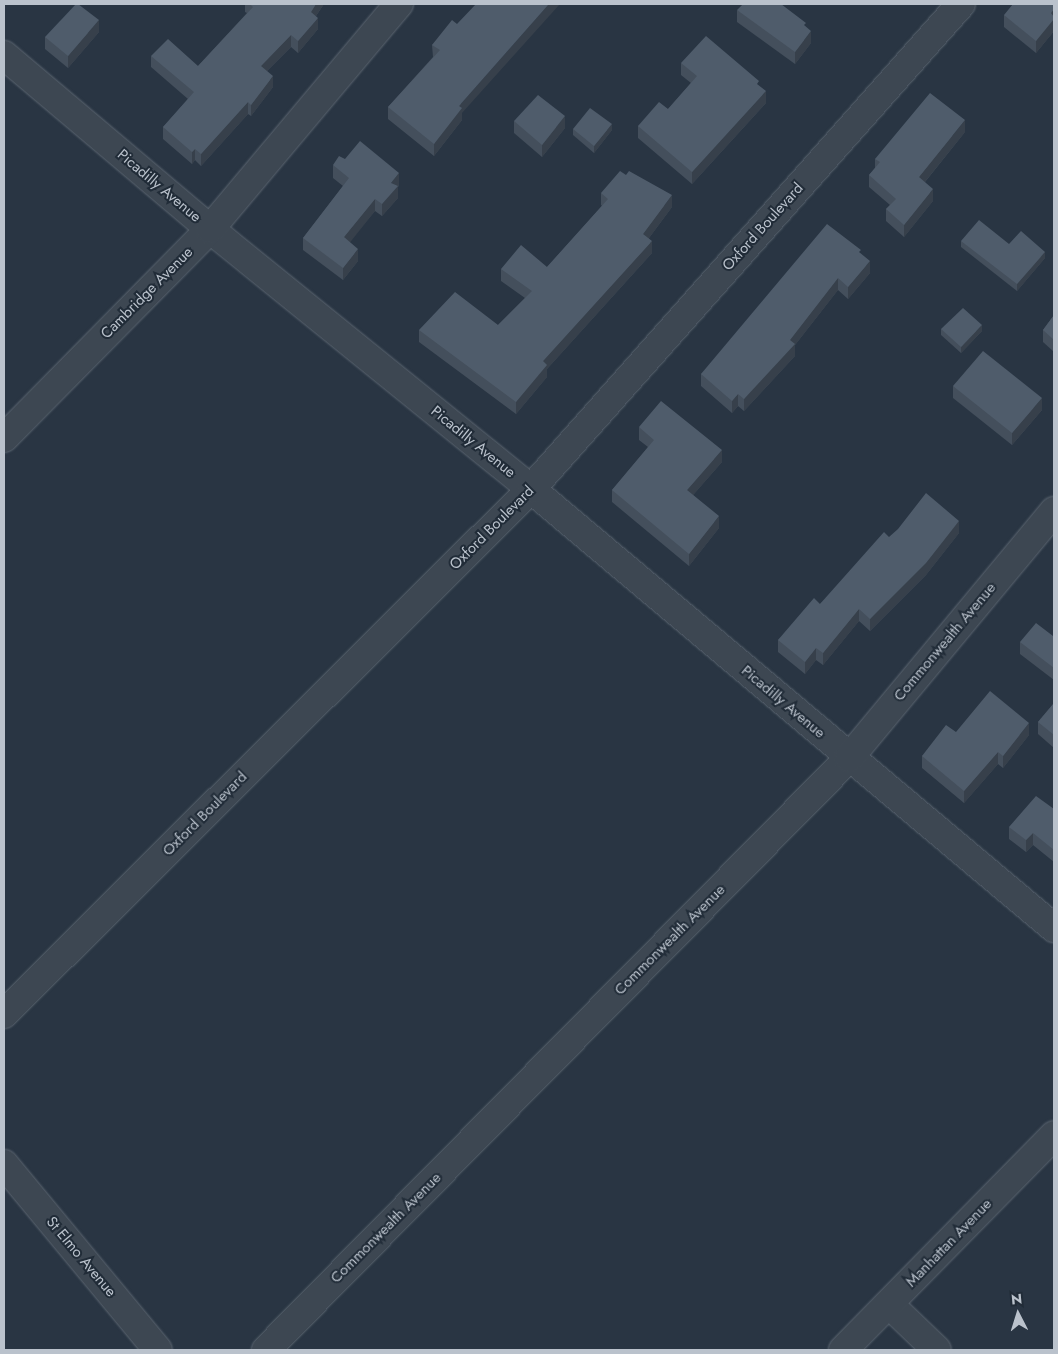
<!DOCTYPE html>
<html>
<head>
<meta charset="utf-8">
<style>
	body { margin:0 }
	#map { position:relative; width:1058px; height:1354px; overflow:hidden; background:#293543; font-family:Jost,sans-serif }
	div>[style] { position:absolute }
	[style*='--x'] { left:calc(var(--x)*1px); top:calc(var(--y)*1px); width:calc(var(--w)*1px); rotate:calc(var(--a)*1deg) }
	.roads { filter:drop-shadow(0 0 1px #5b6570) drop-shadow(0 0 1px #5b6570) }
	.minor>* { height:28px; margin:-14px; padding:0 14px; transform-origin:14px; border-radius:14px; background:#3d4752 }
	.wall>* { inset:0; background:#444f5c }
	.shaded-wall>* { inset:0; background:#37404b }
	.building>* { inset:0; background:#4f5c6b }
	span { translate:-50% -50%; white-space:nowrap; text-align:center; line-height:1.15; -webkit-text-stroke:4px #212c38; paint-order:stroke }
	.street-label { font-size:15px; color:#bac2cc }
	.frame { position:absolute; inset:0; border:5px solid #bac2cc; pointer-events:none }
	.north { position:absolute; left:993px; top:1289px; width:50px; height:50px; -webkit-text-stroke:4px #212c38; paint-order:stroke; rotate:355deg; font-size:14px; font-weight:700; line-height:20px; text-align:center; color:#bac2cc }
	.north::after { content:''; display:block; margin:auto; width:18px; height:22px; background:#bac2cc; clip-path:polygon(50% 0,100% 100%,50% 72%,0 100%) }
</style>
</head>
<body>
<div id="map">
	<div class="roads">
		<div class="minor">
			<div style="--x:4;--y:55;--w:270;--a:40.2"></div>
			<div style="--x:210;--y:229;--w:413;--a:39"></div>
			<div style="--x:531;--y:489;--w:683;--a:40.01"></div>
			<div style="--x:4;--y:438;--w:293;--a:-45.4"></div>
			<div style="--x:210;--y:229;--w:294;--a:-50"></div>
			<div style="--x:4;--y:1014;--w:744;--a:-44.89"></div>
			<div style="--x:531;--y:489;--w:648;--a:-48.44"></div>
			<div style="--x:4;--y:1164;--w:241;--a:50.4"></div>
			<div style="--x:889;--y:1304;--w:66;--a:43.8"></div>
			<div style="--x:266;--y:1350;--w:831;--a:-45.44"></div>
			<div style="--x:849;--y:758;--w:321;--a:-50.3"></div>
			<div style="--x:843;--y:1350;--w:301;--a:-45.5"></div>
		</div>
	</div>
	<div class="wall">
		<div style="clip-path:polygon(245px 4px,324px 4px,316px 16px,318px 29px,298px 53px,291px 47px,267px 71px,273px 87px,251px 116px,248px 114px,201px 166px,195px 160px,192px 164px,163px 139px,163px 127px,188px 99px,151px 67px,151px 56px,198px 66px,247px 13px,245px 12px)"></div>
		<div style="clip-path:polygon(1054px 4px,1054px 31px,1036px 53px,1004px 27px,1004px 15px)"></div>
		<div style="clip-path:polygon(737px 10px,811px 43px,795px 64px,737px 22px)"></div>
		<div style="clip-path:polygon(457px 24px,462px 120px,434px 156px,388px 119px,388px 107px,433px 57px,432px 45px)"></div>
		<div style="clip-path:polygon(99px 32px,68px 68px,45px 49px,45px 37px)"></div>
		<div style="clip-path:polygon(681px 63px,759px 86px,766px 103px,692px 184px,638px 138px,638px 126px,668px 109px,691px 83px,681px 75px)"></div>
		<div style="clip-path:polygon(514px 121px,565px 128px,542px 157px,514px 133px)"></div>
		<div style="clip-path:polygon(573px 129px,612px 130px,594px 153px,573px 135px)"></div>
		<div style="clip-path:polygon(965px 132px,925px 182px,933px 201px,904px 237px,886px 221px,886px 209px,890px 205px,869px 187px,869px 175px,875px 168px,875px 159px)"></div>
		<div style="clip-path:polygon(333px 165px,399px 185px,398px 187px,398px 198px,382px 216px,375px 211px,349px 242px,358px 261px,343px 280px,303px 250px,303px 238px,343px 186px,333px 178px)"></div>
		<div style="clip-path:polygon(601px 193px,672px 207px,649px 238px,652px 253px,547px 369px,547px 377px,516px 414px,419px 342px,419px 330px,498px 325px,525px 298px,501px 281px,501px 269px,547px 267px,602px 206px,601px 205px)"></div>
		<div style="clip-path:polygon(961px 241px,1009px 244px,1045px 258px,1017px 291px,961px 247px)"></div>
		<div style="clip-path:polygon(861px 254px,870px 273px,848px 299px,838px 290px,795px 345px,795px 356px,744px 411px,738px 406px,732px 413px,701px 386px,701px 374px)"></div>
		<div style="clip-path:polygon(1054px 315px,1054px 352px,1043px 342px,1043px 330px)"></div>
		<div style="clip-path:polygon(941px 329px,982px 331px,961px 353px,941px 335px)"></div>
		<div style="clip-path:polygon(953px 386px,1042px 410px,1012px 445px,953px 398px)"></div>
		<div style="clip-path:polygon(639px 427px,722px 462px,693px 495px,719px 528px,689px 566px,612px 502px,612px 490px,648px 447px,639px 440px)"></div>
		<div style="clip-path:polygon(959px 533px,926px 575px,870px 631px,859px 621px,823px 665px,816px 660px,805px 674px,778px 652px,778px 640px,820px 604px,889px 537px)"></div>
		<div style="clip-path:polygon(1054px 634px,1054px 680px,1020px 654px,1020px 642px,1053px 636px)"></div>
		<div style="clip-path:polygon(1054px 703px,1054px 748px,1038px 734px,1038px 722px)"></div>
		<div style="clip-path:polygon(956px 732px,1029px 735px,1003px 768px,998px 764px,964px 803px,922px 768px,922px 756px)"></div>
		<div style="clip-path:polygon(1054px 809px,1054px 862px,1033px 845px,1026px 852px,1009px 839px,1009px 827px)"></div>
	</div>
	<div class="shaded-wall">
		<div style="clip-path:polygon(316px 4px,324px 4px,311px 23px,311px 12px)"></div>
		<div style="clip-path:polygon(549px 4px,560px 4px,462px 113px,462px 120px,434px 156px,434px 144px,459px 106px)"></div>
		<div style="clip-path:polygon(1054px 9px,1054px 31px,1036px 53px,1036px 41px,1051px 13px)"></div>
		<div style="clip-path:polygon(318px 18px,318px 29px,298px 53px,298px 41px)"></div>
		<div style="clip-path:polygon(99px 20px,99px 32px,68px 68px,68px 56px)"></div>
		<div style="clip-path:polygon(811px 31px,811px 43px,795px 64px,795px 52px)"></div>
		<div style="clip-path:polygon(291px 35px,291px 47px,261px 77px,261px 66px)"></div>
		<div style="clip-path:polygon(273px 76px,273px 87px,251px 116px,251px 105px)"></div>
		<div style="clip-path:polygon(766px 91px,766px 103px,692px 184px,692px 172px)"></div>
		<div style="clip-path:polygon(248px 102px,248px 114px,201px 166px,201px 154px)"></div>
		<div style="clip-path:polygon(565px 116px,565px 128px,542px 157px,542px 145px)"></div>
		<div style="clip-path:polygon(965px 120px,965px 132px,919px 189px,919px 177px)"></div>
		<div style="clip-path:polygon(612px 124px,612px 130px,594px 153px,594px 146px)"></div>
		<div style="clip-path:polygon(195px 149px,195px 160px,192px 164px,192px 152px)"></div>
		<div style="clip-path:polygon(399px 173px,399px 185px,398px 187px,398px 198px,382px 216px,382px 204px,391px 183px)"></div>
		<div style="clip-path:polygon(933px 189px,933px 201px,904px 237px,904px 225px)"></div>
		<div style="clip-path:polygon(672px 195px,672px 207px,643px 246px,643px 234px)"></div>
		<div style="clip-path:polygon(375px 199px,375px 211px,344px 250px,344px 237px)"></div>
		<div style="clip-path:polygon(652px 241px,652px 253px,547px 369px,547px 377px,516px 414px,516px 402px,543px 361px)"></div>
		<div style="clip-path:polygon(358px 249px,358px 261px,343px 280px,343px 268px)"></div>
		<div style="clip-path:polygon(1045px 252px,1045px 258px,1017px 291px,1017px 284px)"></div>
		<div style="clip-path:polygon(870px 261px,870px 273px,848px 299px,848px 287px)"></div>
		<div style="clip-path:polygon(838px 278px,838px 290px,795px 345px,795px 356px,744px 411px,744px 399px)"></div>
		<div style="clip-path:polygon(982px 325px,982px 331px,961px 353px,961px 347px)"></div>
		<div style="clip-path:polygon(738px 394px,738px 406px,732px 413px,732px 401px)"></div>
		<div style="clip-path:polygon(1042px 398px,1042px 410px,1012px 445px,1012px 433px)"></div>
		<div style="clip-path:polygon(722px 450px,722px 462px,687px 502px,687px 490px)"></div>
		<div style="clip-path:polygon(719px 516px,719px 528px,689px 566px,689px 554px)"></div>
		<div style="clip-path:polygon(959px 521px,959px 533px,926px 575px,870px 631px,870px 619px)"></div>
		<div style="clip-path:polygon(859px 609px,859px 621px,823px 665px,823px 653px)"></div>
		<div style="clip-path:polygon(816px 648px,816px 660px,805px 674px,805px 662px)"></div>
		<div style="clip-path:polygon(1029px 723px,1029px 735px,1003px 768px,1003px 756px)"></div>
		<div style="clip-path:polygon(998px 752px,998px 764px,964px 803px,964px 791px)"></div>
		<div style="clip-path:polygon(1033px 833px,1033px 845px,1026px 852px,1026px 840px)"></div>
	</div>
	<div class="building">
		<div style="clip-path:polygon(76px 4px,78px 4px,99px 20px,68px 56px,45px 37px)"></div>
		<div style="clip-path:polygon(250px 4px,316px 4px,311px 12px,318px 18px,298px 41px,291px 35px,261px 66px,273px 76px,251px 105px,248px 102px,201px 154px,195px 149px,192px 152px,163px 127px,194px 92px,151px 56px,168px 39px,198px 66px,253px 7px)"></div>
		<div style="clip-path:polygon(476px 4px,549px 4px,459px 106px,462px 108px,434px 144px,388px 107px,440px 50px,432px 45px,452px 20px,457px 24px)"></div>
		<div style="clip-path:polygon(743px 4px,781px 4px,806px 23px,804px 25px,811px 31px,795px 52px,737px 10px)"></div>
		<div style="clip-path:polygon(1013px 4px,1054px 4px,1054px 9px,1051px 13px,1054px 17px,1054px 19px,1036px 41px,1004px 15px)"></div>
		<div style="clip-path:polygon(706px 36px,759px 81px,757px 84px,766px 91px,692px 172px,638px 126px,659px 102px,668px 109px,697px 76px,681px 63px)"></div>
		<div style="clip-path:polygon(930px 93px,965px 120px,919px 177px,933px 189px,904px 225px,886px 209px,896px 199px,869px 175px,880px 162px,875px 159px)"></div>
		<div style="clip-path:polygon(538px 95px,565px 116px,542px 145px,514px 121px)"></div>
		<div style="clip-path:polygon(590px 108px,612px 124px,594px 146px,573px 129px)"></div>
		<div style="clip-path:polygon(360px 141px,399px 173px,391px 183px,398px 186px,382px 204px,375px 199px,344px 237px,358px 249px,343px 268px,303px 238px,349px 178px,333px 165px,339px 156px,345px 159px)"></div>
		<div style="clip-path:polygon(620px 171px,626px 175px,629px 171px,672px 195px,643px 234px,652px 241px,543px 361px,547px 365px,516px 402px,419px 330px,455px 292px,498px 325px,532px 291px,501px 269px,521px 245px,547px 267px,608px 199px,601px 193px)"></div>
		<div style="clip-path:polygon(979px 220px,1009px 244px,1021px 231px,1045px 252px,1017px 284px,961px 241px)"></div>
		<div style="clip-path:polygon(827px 224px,861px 250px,859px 252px,870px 261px,848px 287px,838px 278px,790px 340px,795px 344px,744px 399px,738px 394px,732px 401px,701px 374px)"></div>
		<div style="clip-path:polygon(963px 308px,982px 325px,961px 347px,941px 329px)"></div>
		<div style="clip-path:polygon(1054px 315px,1054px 340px,1043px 330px)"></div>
		<div style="clip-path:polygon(983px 351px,1042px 398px,1012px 433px,953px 386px)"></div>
		<div style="clip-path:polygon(661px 401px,722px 450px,687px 490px,719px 516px,689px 554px,612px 490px,654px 440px,639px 427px)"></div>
		<div style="clip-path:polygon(926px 493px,959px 521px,926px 563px,870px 619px,859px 609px,823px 653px,816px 648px,805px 662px,778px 640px,814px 598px,820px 604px,884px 532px,889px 537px,898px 529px)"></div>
		<div style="clip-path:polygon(1036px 623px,1053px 636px,1054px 634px,1054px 668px,1020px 642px)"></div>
		<div style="clip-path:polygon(990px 691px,1029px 723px,1003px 756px,998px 752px,964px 791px,922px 756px,946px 725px,956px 732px)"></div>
		<div style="clip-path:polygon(1054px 703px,1054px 735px,1038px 722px)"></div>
		<div style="clip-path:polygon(1036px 796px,1054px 809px,1054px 850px,1033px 833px,1026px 840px,1009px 827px)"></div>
	</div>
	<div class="street-label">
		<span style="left:159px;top:186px;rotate:40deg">Picadilly Avenue</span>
		<span style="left:763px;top:227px;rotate:-48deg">Oxford Boulevard</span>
		<span style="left:147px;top:293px;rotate:-45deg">Cambridge Avenue</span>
		<span style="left:473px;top:442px;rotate:39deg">Picadilly Avenue</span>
		<span style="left:492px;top:528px;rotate:-45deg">Oxford Boulevard</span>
		<span style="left:945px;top:642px;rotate:-50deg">Commonwealth Avenue</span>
		<span style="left:783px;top:702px;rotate:40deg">Picadilly Avenue</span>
		<span style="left:205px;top:814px;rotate:-45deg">Oxford Boulevard</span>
		<span style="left:670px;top:940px;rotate:-45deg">Commonwealth Avenue</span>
		<span style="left:386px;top:1228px;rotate:-45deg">Commonwealth Avenue</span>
		<span style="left:949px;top:1243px;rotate:-46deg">Manhattan Avenue</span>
		<span style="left:81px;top:1257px;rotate:50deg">St Elmo Avenue</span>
	</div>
	<div class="frame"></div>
	<div class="north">N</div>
</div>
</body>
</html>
